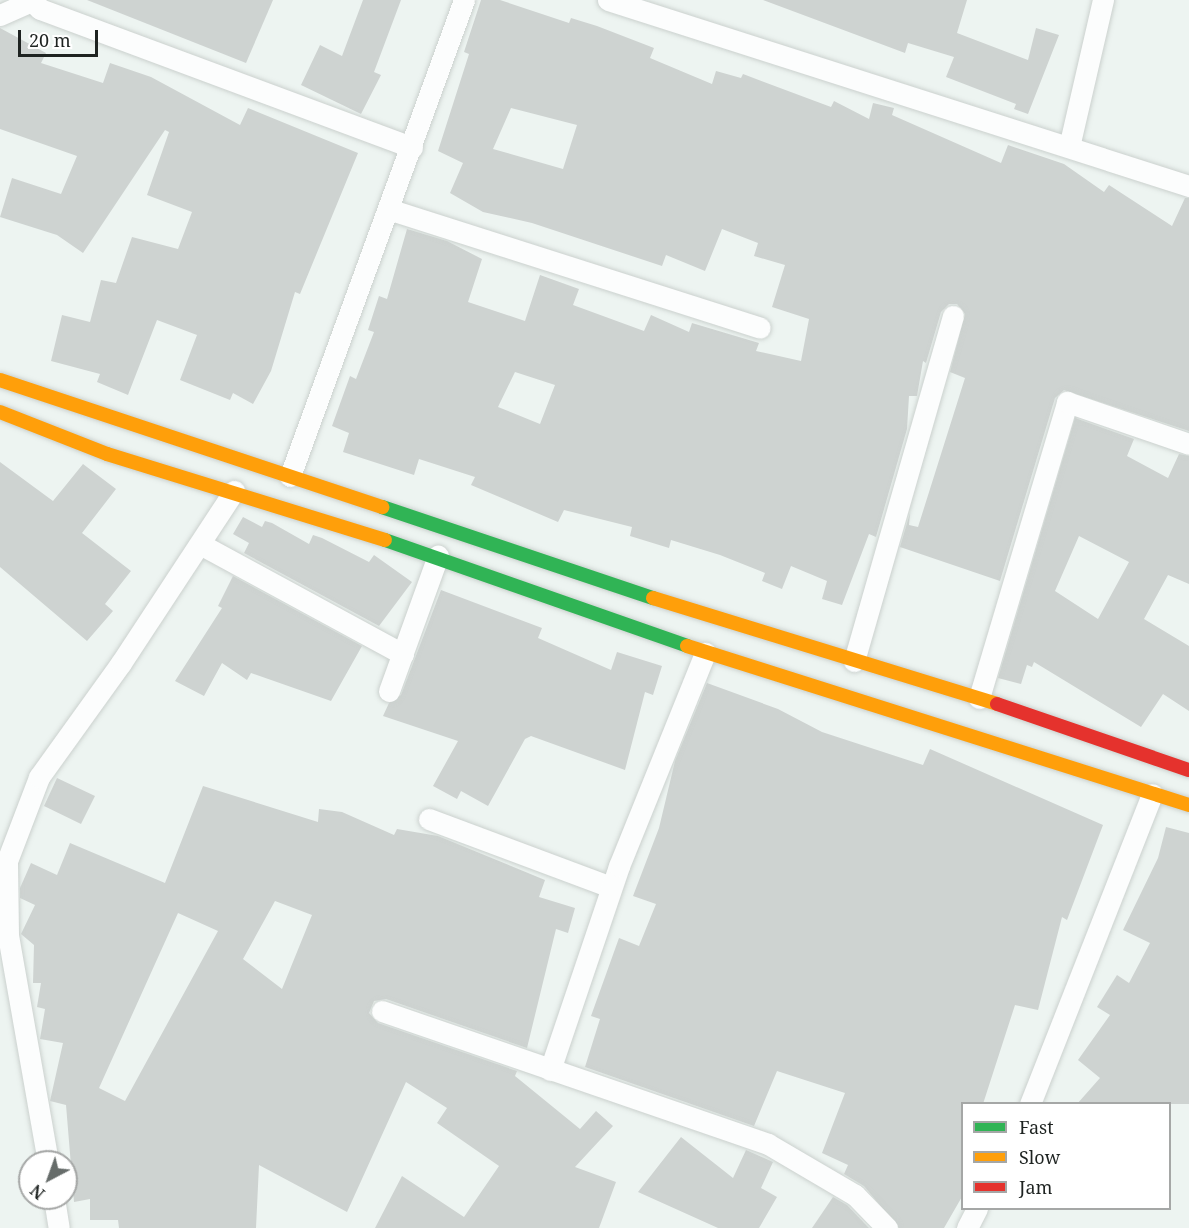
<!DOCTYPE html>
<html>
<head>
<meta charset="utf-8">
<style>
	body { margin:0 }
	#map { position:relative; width:1189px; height:1228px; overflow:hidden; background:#edf4f1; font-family:"Noto Serif",serif }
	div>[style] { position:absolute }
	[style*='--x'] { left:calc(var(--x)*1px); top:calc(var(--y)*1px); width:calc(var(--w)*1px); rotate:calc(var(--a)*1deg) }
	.building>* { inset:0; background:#ced3d1 }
	.roads { filter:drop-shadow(0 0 2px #cbd1ce) drop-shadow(0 0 2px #cbd1ce) }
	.street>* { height:21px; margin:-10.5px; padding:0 10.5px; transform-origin:10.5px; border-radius:10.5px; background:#fcfdfd }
	.fast>* { height:14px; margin:-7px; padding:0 7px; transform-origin:7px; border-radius:7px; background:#30b455 }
	.slow>* { height:14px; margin:-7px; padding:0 7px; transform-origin:7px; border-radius:7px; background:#ff9f0a }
	.jam>* { height:14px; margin:-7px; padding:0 7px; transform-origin:7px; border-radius:7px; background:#e5322d }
	span { translate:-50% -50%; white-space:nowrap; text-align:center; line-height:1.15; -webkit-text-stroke:5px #fff; paint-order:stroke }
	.legend { position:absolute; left:961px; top:1102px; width:210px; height:108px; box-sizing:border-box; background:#fff; border:2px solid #a5a7a6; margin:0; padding:8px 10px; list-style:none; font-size:18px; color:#1e2321 }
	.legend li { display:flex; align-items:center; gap:12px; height:30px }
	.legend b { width:30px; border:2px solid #a5a7a6 }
	.north { position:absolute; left:18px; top:1150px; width:60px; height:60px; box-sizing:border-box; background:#fff; border:2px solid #a5a7a6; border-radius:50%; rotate:221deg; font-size:16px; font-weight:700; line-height:24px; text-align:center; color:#1e2321 }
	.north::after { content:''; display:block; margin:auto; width:21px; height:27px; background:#666c6a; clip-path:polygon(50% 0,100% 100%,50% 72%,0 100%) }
	.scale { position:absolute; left:18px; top:30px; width:80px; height:27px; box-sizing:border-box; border:3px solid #1e2321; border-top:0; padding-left:8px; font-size:18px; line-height:21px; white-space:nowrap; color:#1e2321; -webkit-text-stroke:4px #fff; paint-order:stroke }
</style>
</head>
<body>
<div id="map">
	<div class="building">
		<div style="clip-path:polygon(87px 0,273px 0,246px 63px)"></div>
		<div style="clip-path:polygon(363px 0,401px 0,374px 72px,381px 75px,361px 114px,301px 85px,320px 45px,342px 56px)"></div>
		<div style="clip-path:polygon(evenodd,481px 0,500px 0,569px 23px,571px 18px,597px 26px,654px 48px,650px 58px,712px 84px,716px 71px,741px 78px,743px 74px,831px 107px,834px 101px,869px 119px,873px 103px,894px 108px,892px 115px,1001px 163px,1008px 145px,1064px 164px,1104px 192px,1109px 185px,1172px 226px,1185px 198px,1189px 198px,1189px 431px,1064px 390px,1055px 398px,1000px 581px,900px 547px,910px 513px,909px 525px,918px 527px,965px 378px,950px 372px,965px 314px,957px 304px,949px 304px,941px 312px,926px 363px,923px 361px,917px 396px,909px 396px,907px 429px,876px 537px,869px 534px,842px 605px,822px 599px,827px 581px,791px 566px,782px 589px,762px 581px,765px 573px,720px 555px,671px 540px,669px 548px,630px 536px,632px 527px,564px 510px,558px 522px,471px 485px,475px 477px,419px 459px,414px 475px,343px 452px,349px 433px,332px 426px,350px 376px,356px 379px,374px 332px,368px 330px,379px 296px,387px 299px,407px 229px,447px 241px,482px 259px,468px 302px,525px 321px,540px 275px,579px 289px,573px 305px,644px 331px,651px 315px,689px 332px,692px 323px,759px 343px,756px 351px,801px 361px,809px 319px,772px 307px,785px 265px,754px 256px,758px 243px,722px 229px,705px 271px,666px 255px,662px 266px,532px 223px,483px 212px,450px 193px,463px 163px,438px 151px,469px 54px,464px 52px,481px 0,511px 108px,577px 125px,563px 169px,493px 149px,511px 108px,481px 0,515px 372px,555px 385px,540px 424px,498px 407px,515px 372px)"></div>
		<div style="clip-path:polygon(763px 0,967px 0,957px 33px,1028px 60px,1036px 28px,1059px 35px,1028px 114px,1014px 109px,1016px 104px,946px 77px,954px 57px,908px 43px,905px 53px)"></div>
		<div style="clip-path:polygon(0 28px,46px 53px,41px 63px,103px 83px,110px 63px,151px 77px,240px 125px,248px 108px,358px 153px,300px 294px,295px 292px,271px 371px,253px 404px,233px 393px,230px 400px,180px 380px,197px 335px,157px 320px,128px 395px,97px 382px,100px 374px,51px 361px,62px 315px,90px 322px,101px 280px,116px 283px,132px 237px,178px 249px,192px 212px,147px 195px,169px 132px,165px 130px,83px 253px,57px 235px,0 217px,12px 178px,61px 194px,77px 156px,0 129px)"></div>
		<div style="clip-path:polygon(evenodd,1075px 418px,1134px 439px,1127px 456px,1168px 478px,1179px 454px,1189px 456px,1189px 584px,1168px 575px,1144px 619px,1189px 646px,1189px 711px,1163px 694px,1141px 727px,1034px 662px,1032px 667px,1027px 665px,1021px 684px,998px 678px,1075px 418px,1079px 536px,1129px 562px,1098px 619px,1055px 591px,1079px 536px)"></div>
		<div style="clip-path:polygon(0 462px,53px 501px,83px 464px,116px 489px,82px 533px,131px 571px,105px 604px,113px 611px,87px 641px,0 567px)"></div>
		<div style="clip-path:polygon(243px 517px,262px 527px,265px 521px,272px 523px,309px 544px,313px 535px,322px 538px,369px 562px,374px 555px,412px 582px,379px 626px,244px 553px,249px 543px,233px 534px)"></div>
		<div style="clip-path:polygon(233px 576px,362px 646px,331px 701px,251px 673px,247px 680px,222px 663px,204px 696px,175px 681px,222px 608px,218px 606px)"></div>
		<div style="clip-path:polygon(441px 590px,542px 628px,538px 638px,611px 670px,617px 652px,662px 666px,653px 695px,645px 692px,625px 770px,531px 736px,525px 739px,488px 806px,461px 791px,457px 799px,433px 786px,458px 741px,383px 716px,389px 703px,401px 695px)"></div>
		<div style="clip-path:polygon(707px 683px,778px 709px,822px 732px,923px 765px,930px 749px,1103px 825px,1067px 920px,1062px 917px,1038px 1010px,1015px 1005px,983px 1104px,963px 1104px,963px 1195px,944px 1228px,899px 1228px,864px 1186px,844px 1174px,848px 1165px,822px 1153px,845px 1093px,777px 1071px,754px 1126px,585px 1067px,600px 1019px,591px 1016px,619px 938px,639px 946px,656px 904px,633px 896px,659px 828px,675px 761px)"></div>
		<div style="clip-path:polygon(57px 778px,95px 796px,81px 824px,44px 806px)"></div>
		<div style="clip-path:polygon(evenodd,203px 786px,318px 822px,319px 809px,342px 812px,394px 835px,397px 829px,438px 836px,545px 880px,539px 897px,575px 908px,568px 933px,556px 929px,527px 1048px,386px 999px,374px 1001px,369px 1013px,378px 1023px,517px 1071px,515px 1076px,580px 1129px,596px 1111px,613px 1126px,575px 1167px,616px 1182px,599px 1228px,375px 1228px,402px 1176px,464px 1217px,499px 1166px,437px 1123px,447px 1108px,406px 1082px,347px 1212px,259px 1165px,256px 1228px,119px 1228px,118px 1220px,90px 1220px,90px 1199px,74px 1202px,66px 1105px,50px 1101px,63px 1043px,40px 1039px,45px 1009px,37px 1007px,41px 983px,33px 983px,34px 945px,21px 934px,35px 905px,20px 898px,20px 888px,31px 863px,57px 875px,70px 843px,165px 883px,203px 786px,275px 901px,312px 915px,282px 989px,243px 959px,275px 901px,203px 786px,178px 913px,218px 931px,125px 1101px,99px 1088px,178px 913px)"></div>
		<div style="clip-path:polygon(1166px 827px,1189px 833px,1189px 1104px,1077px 1104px,1100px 1078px,1078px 1060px,1110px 1015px,1097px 1007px,1117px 975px,1129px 983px,1150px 943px,1123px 930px,1158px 858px)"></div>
		<div style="clip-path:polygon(681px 1137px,733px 1178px,746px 1150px,773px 1162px,761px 1188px,777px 1197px,759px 1228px,718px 1228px,638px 1192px)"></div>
		<div style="clip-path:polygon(833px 1197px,847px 1205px,869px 1228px,812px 1228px)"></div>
	</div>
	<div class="roads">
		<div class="street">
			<div style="--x:608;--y:0;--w:610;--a:17.75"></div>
			<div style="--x:32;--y:1;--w:11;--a:45"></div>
			<div style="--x:40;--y:9;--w:397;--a:20.4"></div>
			<div style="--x:0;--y:15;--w:36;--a:-24"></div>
			<div style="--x:1069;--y:147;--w:151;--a:-77"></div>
			<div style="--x:391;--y:210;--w:387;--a:17.7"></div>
			<div style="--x:290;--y:476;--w:507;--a:-69.92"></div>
			<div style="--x:200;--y:544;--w:231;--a:28.5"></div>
			<div style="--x:854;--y:661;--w:359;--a:-74"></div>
			<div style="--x:389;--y:691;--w:144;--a:-70.1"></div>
			<div style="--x:979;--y:698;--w:309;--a:-73.4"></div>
			<div style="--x:1067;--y:402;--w:129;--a:19"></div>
			<div style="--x:429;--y:819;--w:194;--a:20.5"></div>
			<div style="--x:382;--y:1011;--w:408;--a:19"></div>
			<div style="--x:768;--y:1144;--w:101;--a:30.4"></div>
			<div style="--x:855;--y:1195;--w:46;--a:45.9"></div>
			<div style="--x:550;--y:1070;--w:215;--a:-71.3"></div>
			<div style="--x:619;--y:866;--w:230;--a:-68"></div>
			<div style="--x:1030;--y:1104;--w:333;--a:-68.5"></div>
			<div style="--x:48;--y:1162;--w:230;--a:-100"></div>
			<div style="--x:8;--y:935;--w:74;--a:-90.8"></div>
			<div style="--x:7;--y:861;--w:90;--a:-69.1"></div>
			<div style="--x:39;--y:777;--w:140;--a:-54.3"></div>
			<div style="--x:121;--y:663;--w:206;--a:-56.7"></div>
			<div style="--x:54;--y:1198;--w:30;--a:81"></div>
			<div style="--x:967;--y:1228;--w:22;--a:-63"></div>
		</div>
		<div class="fast">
			<div style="--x:382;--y:507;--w:286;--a:18.6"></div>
			<div style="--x:385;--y:540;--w:320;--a:19.3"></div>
		</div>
		<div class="slow">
			<div style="--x:0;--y:380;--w:403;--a:18.4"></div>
			<div style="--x:0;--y:412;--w:115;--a:21.4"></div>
			<div style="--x:107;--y:454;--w:291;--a:17.2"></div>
			<div style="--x:653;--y:598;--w:360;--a:17.1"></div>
			<div style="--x:687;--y:646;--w:527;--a:17.57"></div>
		</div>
		<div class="jam">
			<div style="--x:997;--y:704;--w:203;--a:19"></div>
		</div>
	</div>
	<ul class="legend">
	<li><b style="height:8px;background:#30b455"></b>Fast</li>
	<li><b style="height:8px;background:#ff9f0a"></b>Slow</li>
	<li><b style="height:8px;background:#e5322d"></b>Jam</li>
	</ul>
	<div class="north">N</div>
	<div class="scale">20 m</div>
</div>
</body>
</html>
